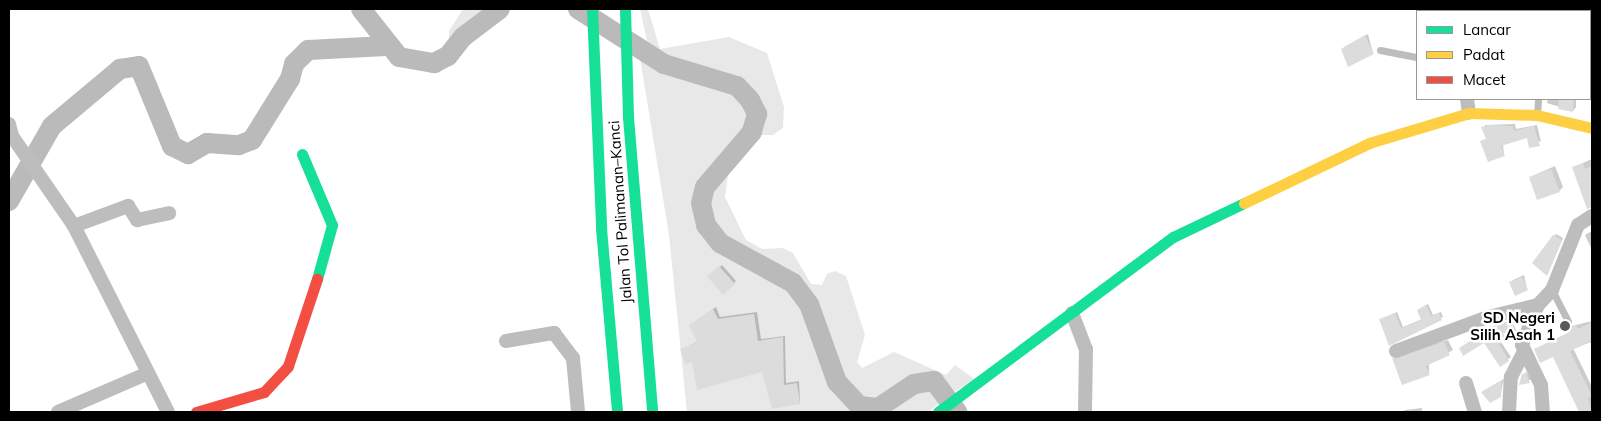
<!DOCTYPE html>
<html>
<head>
<meta charset="utf-8">
<style>
	body { margin:0 }
	#map { position:relative; width:1601px; height:421px; overflow:hidden; background:#fff; font-family:Mulish,sans-serif }
	div>[style] { position:absolute }
	[style*='--x'] { left:calc(var(--x)*1px); top:calc(var(--y)*1px); width:calc(var(--w)*1px); rotate:calc(var(--a)*1deg) }
	.green>* { inset:0; background:#e8e8e8 }
	.shadow>* { inset:0; background:#0003 }
	.river>* { height:20px; margin:-10px; padding:0 10px; transform-origin:10px; border-radius:10px; background:#bababa }
	.building>* { inset:0; background:#dcdcdc }
	.lane>* { height:7px; margin:-3.5px; padding:0 3.5px; transform-origin:3.5px; border-radius:3.5px; background:#bdbdbd }
	.street>* { height:14px; margin:-7px; padding:0 7px; transform-origin:7px; border-radius:7px; background:#bdbdbd }
	.fast>* { height:11px; margin:-5.5px; padding:0 5.5px; transform-origin:5.5px; border-radius:5.5px; background:#16e098 }
	.slow>* { height:11px; margin:-5.5px; padding:0 5.5px; transform-origin:5.5px; border-radius:5.5px; background:#ffcf43 }
	.jam>* { height:11px; margin:-5.5px; padding:0 5.5px; transform-origin:5.5px; border-radius:5.5px; background:#f24e42 }
	.dots>* { width:14px; height:14px; translate:-50% -50%; box-sizing:border-box; border:2px solid #fff; border-radius:50% }
	span { translate:-50% -50%; white-space:nowrap; text-align:center; line-height:1.15; -webkit-text-stroke:5px #fff; paint-order:stroke }
	.street-label { font-size:15px; color:#000 }
	.poi-label { font-size:15px; color:#000; font-weight:700 }
	.right { translate:-100% -50%; text-align:right }
	.frame { position:absolute; inset:0; border:10px solid #000; pointer-events:none }
	.legend { position:absolute; left:1416px; top:10px; width:175px; height:90px; box-sizing:border-box; background:#fff; border:1px solid #999; margin:0; padding:6px 9px; list-style:none; font-size:15px; color:#000 }
	.legend li { display:flex; align-items:center; gap:10px; height:25px }
	.legend b { width:25px; border:1px solid #999 }
</style>
</head>
<body>
<div id="map">
	<div class="green">
		<div style="clip-path:polygon(463px 9px,488px 9px,449px 45px,449px 31px)"></div>
		<div style="clip-path:polygon(640px 9px,648px 9px,660px 49px,729px 37px,767px 53px,784px 107px,783px 128px,773px 135px,757px 135px,762px 113px,739px 82px,649px 50px)"></div>
		<div style="clip-path:polygon(640px 58px,734px 91px,746px 103px,751px 115px,748px 130px,700px 185px,696px 203px,701px 227px,717px 248px,789px 287px,805px 307px,833px 384px,857px 410px,874px 412px,687px 412px,669px 235px)"></div>
		<div style="clip-path:polygon(729px 168px,725px 197px,746px 240px,762px 249px,783px 248px,793px 253px,811px 284px,822px 285px,827px 274px,835px 271px,846px 276px,865px 335px,857px 362px,862px 368px,894px 352px,946px 375px,955px 365px,977px 381px,954px 391px,936px 375px,912px 379px,877px 402px,862px 401px,841px 379px,814px 302px,796px 279px,723px 239px,711px 223px,706px 203px,709px 189px)"></div>
		<div style="clip-path:polygon(932px 386px,942px 400px,929px 412px,880px 412px,916px 388px)"></div>
	</div>
	<div class="shadow">
		<div style="clip-path:polygon(1474px 9px,1537px 9px,1541px 11px,1474px 11px)"></div>
		<div style="clip-path:polygon(1546px 9px,1574px 9px,1574px 11px,1545px 11px)"></div>
		<div style="clip-path:polygon(1368px 34px,1373px 53px,1344px 47px)"></div>
		<div style="clip-path:polygon(1548px 99px,1576px 99px,1576px 107px,1573px 111px,1547px 103px)"></div>
		<div style="clip-path:polygon(1515px 124px,1516px 129px,1537px 125px,1541px 142px,1527px 136px,1503px 144px,1504px 155px,1482px 141px,1487px 138px,1485px 125px)"></div>
		<div style="clip-path:polygon(1592px 159px,1592px 206px,1588px 207px,1574px 167px)"></div>
		<div style="clip-path:polygon(1555px 166px,1563px 187px,1559px 191px,1530px 177px)"></div>
		<div style="clip-path:polygon(1592px 231px,1592px 250px,1585px 235px)"></div>
		<div style="clip-path:polygon(1556px 234px,1563px 238px,1547px 275px,1554px 236px)"></div>
		<div style="clip-path:polygon(722px 265px,736px 281px,724px 293px,709px 277px)"></div>
		<div style="clip-path:polygon(1524px 275px,1527px 289px,1511px 282px,1513px 280px)"></div>
		<div style="clip-path:polygon(1428px 304px,1433px 315px,1441px 312px,1443px 317px,1390px 344px,1381px 320px,1397px 312px,1403px 327px,1422px 319px,1418px 310px)"></div>
		<div style="clip-path:polygon(716px 307px,720px 317px,757px 312px,761px 339px,785px 336px,786px 383px,799px 381px,800px 403px,763px 371px,698px 389px,693px 360px,681px 350px,698px 341px,690px 325px)"></div>
		<div style="clip-path:polygon(1512px 320px,1517px 333px,1501px 342px,1511px 357px,1500px 365px,1483px 329px)"></div>
		<div style="clip-path:polygon(1592px 321px,1592px 342px,1573px 348px,1592px 387px,1592px 412px,1580px 412px,1553px 355px,1535px 349px,1570px 332px,1572px 326px)"></div>
		<div style="clip-path:polygon(1448px 340px,1453px 350px,1429px 363px,1429px 374px,1397px 355px)"></div>
		<div style="clip-path:polygon(1526px 372px,1532px 379px,1521px 384px,1523px 375px)"></div>
		<div style="clip-path:polygon(1504px 379px,1500px 396px,1483px 392px,1485px 390px)"></div>
		<div style="clip-path:polygon(1422px 408px,1422px 412px,1403px 412px,1405px 410px)"></div>
	</div>
	<div class="river">
		<div style="--x:361;--y:9;--w:61;--a:51.6"></div>
		<div style="--x:399;--y:57;--w:36;--a:10"></div>
		<div style="--x:434;--y:63;--w:16;--a:-27"></div>
		<div style="--x:448;--y:56;--w:24;--a:-52"></div>
		<div style="--x:463;--y:37;--w:46;--a:-37.1"></div>
		<div style="--x:578;--y:9;--w:102;--a:32.6"></div>
		<div style="--x:664;--y:64;--w:76;--a:16.8"></div>
		<div style="--x:737;--y:86;--w:19;--a:47"></div>
		<div style="--x:750;--y:100;--w:16;--a:63"></div>
		<div style="--x:757;--y:114;--w:19;--a:106"></div>
		<div style="--x:752;--y:132;--w:72;--a:130.5"></div>
		<div style="--x:705;--y:187;--w:16;--a:104"></div>
		<div style="--x:701;--y:203;--w:23;--a:77"></div>
		<div style="--x:706;--y:225;--w:23;--a:52"></div>
		<div style="--x:720;--y:243;--w:83;--a:28.7"></div>
		<div style="--x:793;--y:283;--w:26;--a:53"></div>
		<div style="--x:809;--y:304;--w:83;--a:70.3"></div>
		<div style="--x:837;--y:382;--w:33;--a:47"></div>
		<div style="--x:859;--y:406;--w:19;--a:6"></div>
		<div style="--x:878;--y:408;--w:43;--a:-33.7"></div>
		<div style="--x:914;--y:384;--w:20;--a:-9"></div>
		<div style="--x:934;--y:381;--w:39;--a:53"></div>
		<div style="--x:9;--y:201;--w:86;--a:-60.2"></div>
		<div style="--x:52;--y:126;--w:89;--a:-40"></div>
		<div style="--x:120;--y:69;--w:19;--a:-9"></div>
		<div style="--x:139;--y:66;--w:87;--a:67.6"></div>
		<div style="--x:172;--y:146;--w:18;--a:27"></div>
		<div style="--x:188;--y:154;--w:22;--a:-30"></div>
		<div style="--x:207;--y:143;--w:32;--a:4"></div>
		<div style="--x:239;--y:145;--w:14;--a:-21"></div>
		<div style="--x:252;--y:140;--w:72;--a:-58.1"></div>
		<div style="--x:290;--y:79;--w:16;--a:-75"></div>
		<div style="--x:294;--y:64;--w:20;--a:-45"></div>
		<div style="--x:308;--y:50;--w:78;--a:-2.9"></div>
	</div>
	<div class="building">
		<div style="clip-path:polygon(1365px 35px,1374px 54px,1348px 67px,1341px 49px)"></div>
		<div style="clip-path:polygon(1559px 99px,1574px 99px,1573px 112px,1558px 109px)"></div>
		<div style="clip-path:polygon(1489px 125px,1513px 126px,1514px 131px,1534px 126px,1540px 146px,1529px 148px,1527px 138px,1501px 146px,1505px 156px,1488px 162px,1480px 141px,1486px 139px,1481px 127px)"></div>
		<div style="clip-path:polygon(1583px 163px,1585px 169px,1592px 166px,1592px 207px,1587px 209px,1572px 167px)"></div>
		<div style="clip-path:polygon(1551px 169px,1560px 192px,1537px 200px,1529px 177px)"></div>
		<div style="clip-path:polygon(1553px 235px,1562px 240px,1547px 276px,1532px 263px)"></div>
		<div style="clip-path:polygon(719px 266px,735px 284px,723px 295px,707px 276px)"></div>
		<div style="clip-path:polygon(1522px 277px,1528px 290px,1515px 296px,1509px 282px)"></div>
		<div style="clip-path:polygon(1426px 305px,1431px 316px,1439px 313px,1442px 320px,1389px 346px,1379px 319px,1395px 313px,1401px 328px,1421px 320px,1417px 310px)"></div>
		<div style="clip-path:polygon(713px 309px,718px 319px,754px 314px,758px 341px,783px 337px,784px 385px,797px 383px,800px 404px,772px 409px,762px 372px,697px 390px,692px 362px,686px 365px,680px 349px,697px 342px,689px 325px)"></div>
		<div style="clip-path:polygon(1510px 321px,1516px 336px,1499px 344px,1509px 361px,1500px 367px,1484px 343px,1463px 356px,1459px 348px,1483px 333px,1481px 329px)"></div>
		<div style="clip-path:polygon(1592px 322px,1592px 341px,1570px 351px,1592px 396px,1588px 398px,1592px 412px,1579px 412px,1553px 357px,1540px 363px,1534px 349px,1569px 333px,1567px 329px,1576px 325px,1578px 329px)"></div>
		<div style="clip-path:polygon(1444px 342px,1450px 355px,1426px 366px,1430px 375px,1402px 385px,1392px 358px)"></div>
		<div style="clip-path:polygon(1526px 373px,1530px 383px,1519px 385px,1522px 374px)"></div>
		<div style="clip-path:polygon(1502px 380px,1501px 397px,1490px 403px,1481px 392px)"></div>
	</div>
	<div class="lane">
		<div style="--x:1539;--y:9;--w:2;--a:90"></div>
		<div style="--x:1380;--y:50;--w:38;--a:11"></div>
		<div style="--x:1537;--y:115;--w:16;--a:-86"></div>
		<div style="--x:1552;--y:290;--w:35;--a:63"></div>
	</div>
	<div class="street">
		<div style="--x:1451;--y:9;--w:2;--a:63"></div>
		<div style="--x:1467;--y:99;--w:14;--a:82"></div>
		<div style="--x:9;--y:124;--w:12;--a:76"></div>
		<div style="--x:12;--y:136;--w:109;--a:55.4"></div>
		<div style="--x:74;--y:226;--w:208;--a:63.2"></div>
		<div style="--x:74;--y:226;--w:58;--a:-20.3"></div>
		<div style="--x:128;--y:206;--w:17;--a:57"></div>
		<div style="--x:137;--y:220;--w:33;--a:-12"></div>
		<div style="--x:1538;--y:305;--w:21;--a:-47"></div>
		<div style="--x:1552;--y:290;--w:70;--a:-68.2"></div>
		<div style="--x:1578;--y:225;--w:17;--a:-33"></div>
		<div style="--x:1072;--y:313;--w:39;--a:69"></div>
		<div style="--x:1086;--y:349;--w:63;--a:90.9"></div>
		<div style="--x:506;--y:341;--w:49;--a:-9.5"></div>
		<div style="--x:554;--y:333;--w:31;--a:53"></div>
		<div style="--x:573;--y:358;--w:54;--a:84.7"></div>
		<div style="--x:1396;--y:351;--w:98;--a:-20.3"></div>
		<div style="--x:1488;--y:317;--w:51;--a:-13.5"></div>
		<div style="--x:1538;--y:305;--w:43;--a:111.8"></div>
		<div style="--x:1522;--y:345;--w:44;--a:64.6"></div>
		<div style="--x:1541;--y:385;--w:27;--a:86"></div>
		<div style="--x:1466;--y:383;--w:30;--a:73"></div>
		<div style="--x:58;--y:412;--w:98;--a:-23.4"></div>
		<div style="--x:1509;--y:412;--w:35;--a:-87"></div>
		<div style="--x:1511;--y:377;--w:27;--a:-63"></div>
	</div>
	<div class="fast">
		<div style="--x:592;--y:9;--w:219;--a:87.6"></div>
		<div style="--x:601;--y:228;--w:185;--a:85"></div>
		<div style="--x:625;--y:9;--w:108;--a:88.4"></div>
		<div style="--x:628;--y:117;--w:296;--a:85.3"></div>
		<div style="--x:302;--y:154;--w:77;--a:67.1"></div>
		<div style="--x:332;--y:225;--w:56;--a:105.5"></div>
		<div style="--x:938;--y:412;--w:293;--a:-36.7"></div>
		<div style="--x:1173;--y:237;--w:79;--a:-25.6"></div>
	</div>
	<div class="slow">
		<div style="--x:1244;--y:203;--w:139;--a:-25.6"></div>
		<div style="--x:1369;--y:143;--w:104;--a:-16.7"></div>
		<div style="--x:1469;--y:113;--w:68;--a:1.7"></div>
		<div style="--x:1537;--y:115;--w:57;--a:13.3"></div>
	</div>
	<div class="jam">
		<div style="--x:196;--y:412;--w:71;--a:-16.4"></div>
		<div style="--x:264;--y:392;--w:35;--a:-47"></div>
		<div style="--x:288;--y:366;--w:92;--a:-71.6"></div>
	</div>
	<div class="dots">
		<div style="left:1565px;top:326px;background:#595959"></div>
	</div>
	<div class="street-label">
		<span style="left:620px;top:212px;rotate:-94deg">Jalan Tol Palimanan–Kanci</span>
	</div>
	<div class="poi-label">
		<span class="right" style="left:1555px;top:326px">SD Negeri<br>Silih Asah 1</span>
	</div>
	<div class="frame"></div>
	<ul class="legend">
	<li><b style="height:6px;background:#16e098"></b>Lancar</li>
	<li><b style="height:6px;background:#ffcf43"></b>Padat</li>
	<li><b style="height:6px;background:#f24e42"></b>Macet</li>
	</ul>
</div>
</body>
</html>
